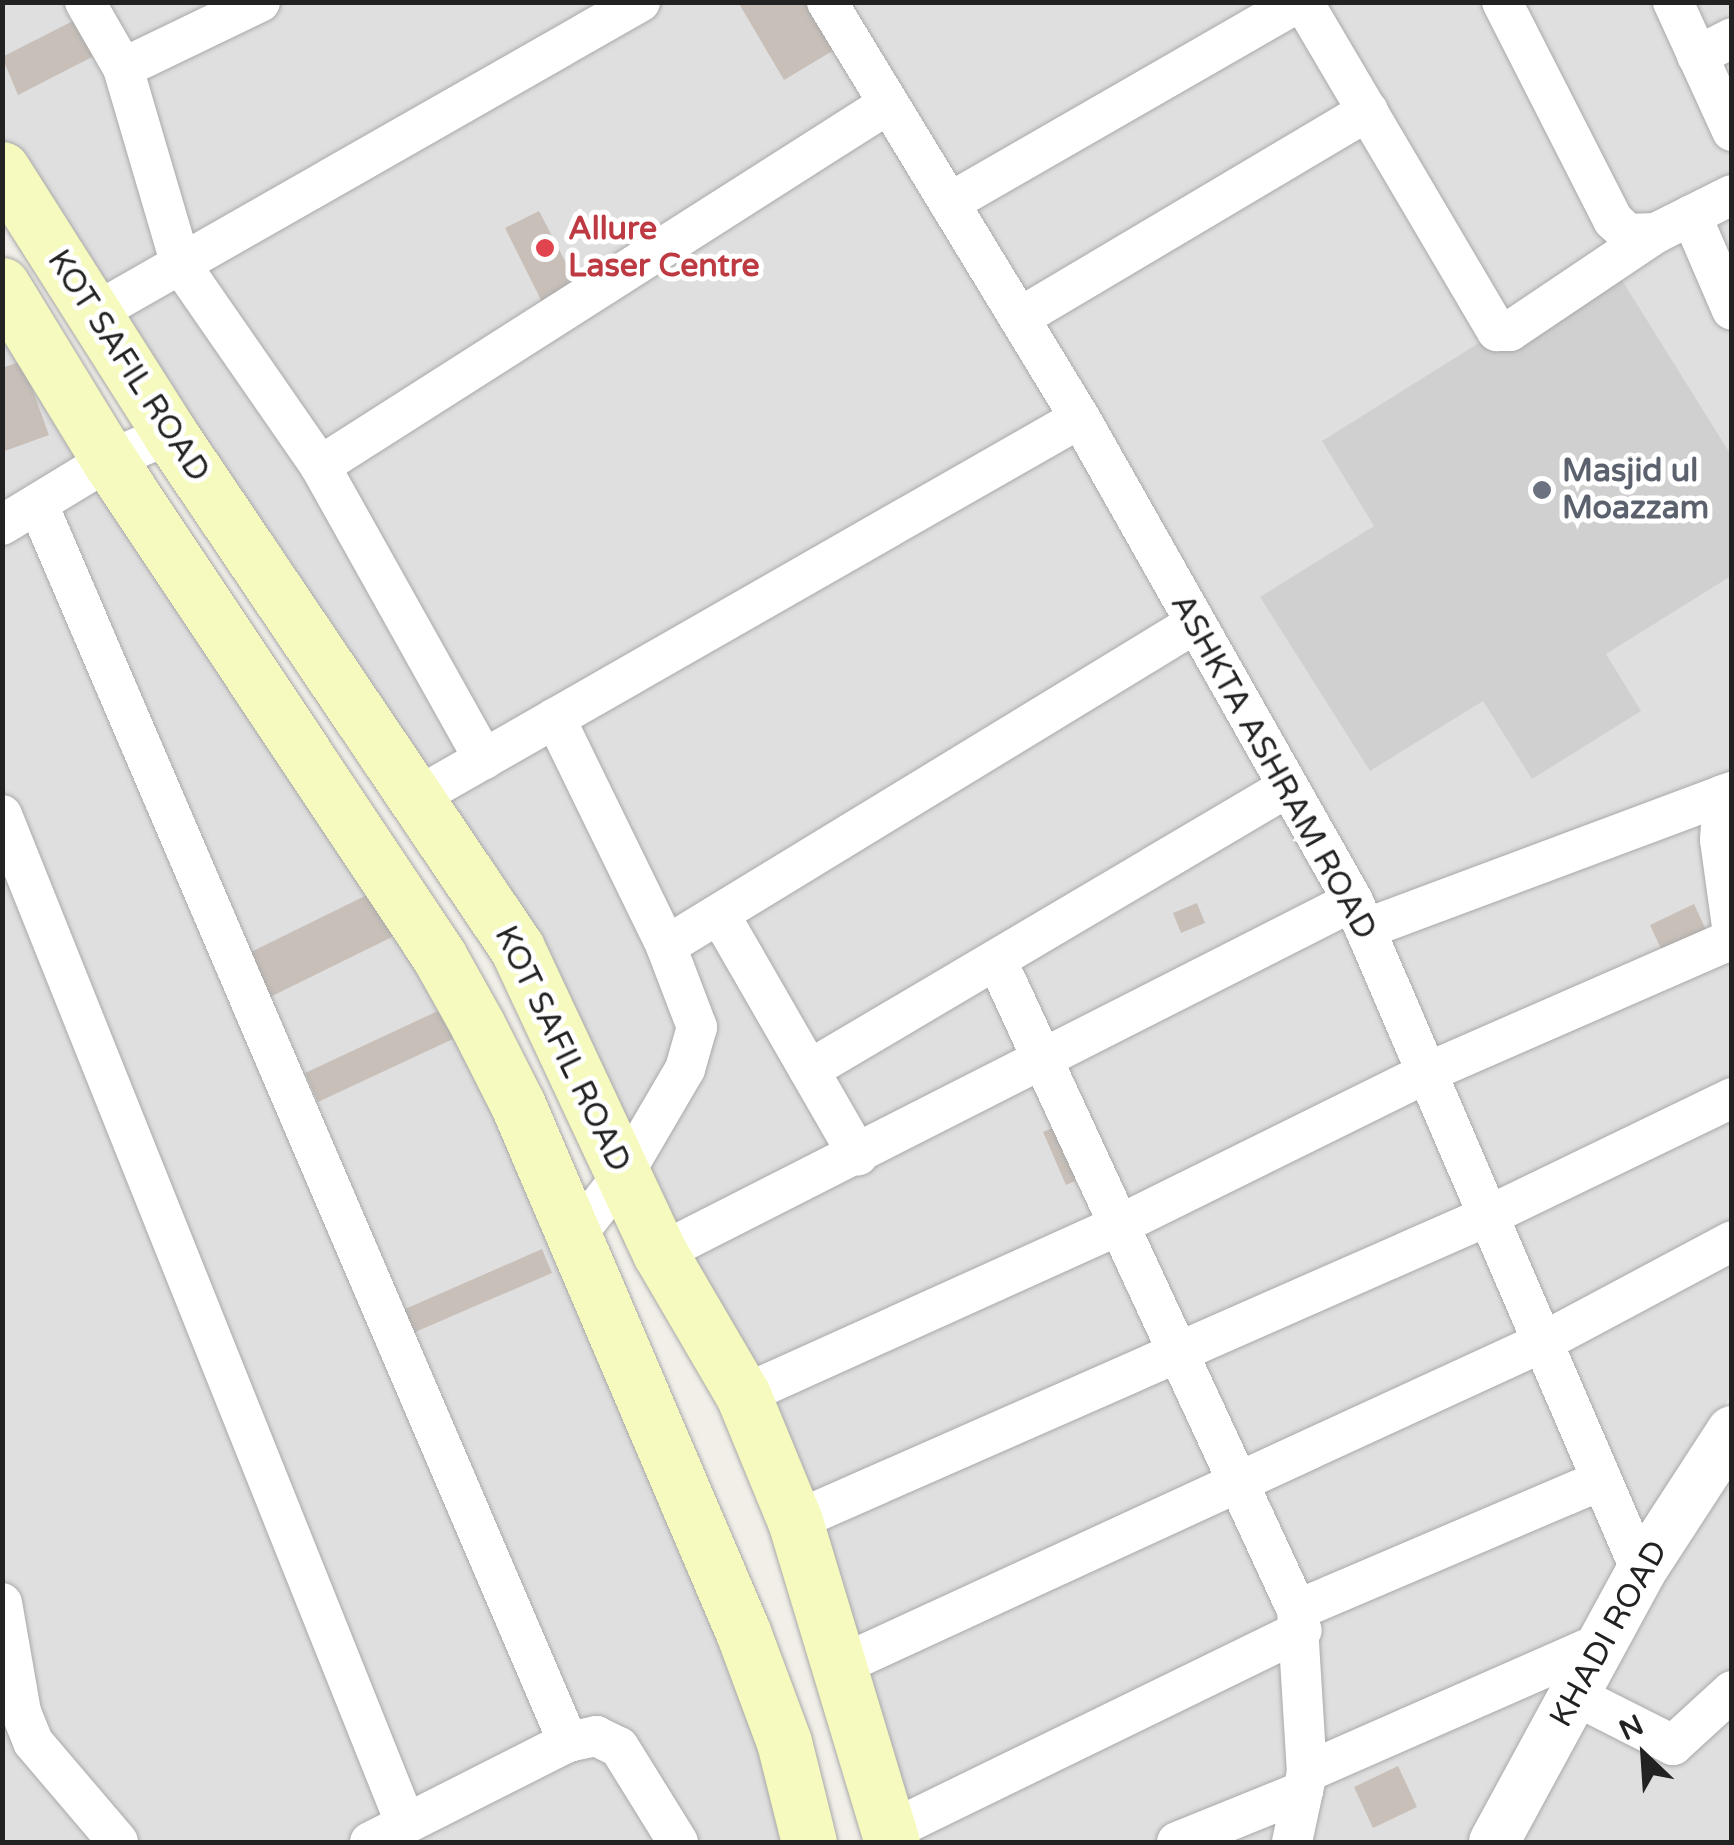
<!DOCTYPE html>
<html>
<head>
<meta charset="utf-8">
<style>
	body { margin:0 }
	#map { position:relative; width:1734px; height:1845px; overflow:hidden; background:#f2efe9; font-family:"Varela Round",sans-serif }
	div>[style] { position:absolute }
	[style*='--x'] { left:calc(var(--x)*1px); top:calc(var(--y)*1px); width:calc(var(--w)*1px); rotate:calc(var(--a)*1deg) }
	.residential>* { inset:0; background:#e0dfdf }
	.religious>* { inset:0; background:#d0d0d0 }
	.building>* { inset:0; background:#c7bfb8 }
	.roads { filter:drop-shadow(0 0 2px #a9a9a9) drop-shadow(0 0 2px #a9a9a9) }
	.minor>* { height:40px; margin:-20px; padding:0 20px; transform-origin:20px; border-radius:20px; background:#fff }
	.tertiary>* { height:50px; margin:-25px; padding:0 25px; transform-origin:25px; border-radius:25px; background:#fff }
	.secondary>* { height:55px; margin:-27.5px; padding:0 27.5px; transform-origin:27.5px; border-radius:27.5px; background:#f7fabf }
	.dots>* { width:28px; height:28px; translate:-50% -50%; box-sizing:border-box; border:5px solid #fff; border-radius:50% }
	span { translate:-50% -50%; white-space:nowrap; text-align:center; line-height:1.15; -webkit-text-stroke:10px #fff; paint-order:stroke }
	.health-label { font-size:32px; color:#be3a42; font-weight:700 }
	.left { translate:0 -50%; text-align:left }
	.street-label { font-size:32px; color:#222 }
	.worship-label { font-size:32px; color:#5b616d; font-weight:700 }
	.frame { position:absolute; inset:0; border:5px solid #222; pointer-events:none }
	.north { position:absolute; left:1594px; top:1705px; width:100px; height:100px; -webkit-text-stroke:8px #fff; paint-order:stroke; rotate:335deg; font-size:28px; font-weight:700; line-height:40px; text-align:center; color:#222 }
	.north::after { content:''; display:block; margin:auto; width:35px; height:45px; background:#222; clip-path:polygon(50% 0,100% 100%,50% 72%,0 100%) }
</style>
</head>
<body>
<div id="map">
	<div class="residential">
		<div style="clip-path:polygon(2px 3px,1731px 3px,1731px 1395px,1619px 1577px,1475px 1842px,894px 1842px,829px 1563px,525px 924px,3px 140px)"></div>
		<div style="clip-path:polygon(2px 305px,438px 978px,772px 1745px,793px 1842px,3px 1842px)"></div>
		<div style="clip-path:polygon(1731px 1449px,1731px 1842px,1514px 1842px)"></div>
	</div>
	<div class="religious">
		<div style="clip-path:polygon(1610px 261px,1731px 455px,1731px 576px,1606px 654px,1641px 711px,1532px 779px,1483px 701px,1370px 771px,1260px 597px,1374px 526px,1322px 441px)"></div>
	</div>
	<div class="building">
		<div style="clip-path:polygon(738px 2px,812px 2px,839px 47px,784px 80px)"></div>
		<div style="clip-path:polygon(77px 19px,96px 55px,18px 95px,2px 57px)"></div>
		<div style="clip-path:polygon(539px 211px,577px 284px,542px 302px,505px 228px)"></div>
		<div style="clip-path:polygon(22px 361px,49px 435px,2px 452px,2px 368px)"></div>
		<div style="clip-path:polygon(373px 892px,394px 936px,264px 1000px,243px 956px)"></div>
		<div style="clip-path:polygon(1197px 903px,1205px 923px,1181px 933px,1173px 913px)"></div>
		<div style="clip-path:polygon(1694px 904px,1713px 945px,1669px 966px,1650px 925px)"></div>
		<div style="clip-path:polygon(442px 1009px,455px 1038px,318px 1102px,305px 1073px)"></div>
		<div style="clip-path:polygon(1064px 1123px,1086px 1176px,1066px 1185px,1043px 1132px)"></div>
		<div style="clip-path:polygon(542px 1249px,552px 1273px,406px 1336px,396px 1313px)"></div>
		<div style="clip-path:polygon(1398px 1766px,1417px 1807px,1373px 1828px,1354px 1787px)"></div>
	</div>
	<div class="roads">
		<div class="minor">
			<div style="--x:85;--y:2;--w:76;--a:60.1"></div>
			<div style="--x:123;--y:68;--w:205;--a:73.6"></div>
			<div style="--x:181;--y:265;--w:244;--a:55.3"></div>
			<div style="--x:320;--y:466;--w:336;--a:60.8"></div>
			<div style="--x:827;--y:2;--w:487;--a:58.7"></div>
			<div style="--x:1080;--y:418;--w:555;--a:60.52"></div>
			<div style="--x:1353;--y:901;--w:729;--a:66.74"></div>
			<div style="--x:1303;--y:2;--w:382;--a:59.5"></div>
			<div style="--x:1497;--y:331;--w:13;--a:0"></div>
			<div style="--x:1510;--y:331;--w:176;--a:-33.9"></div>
			<div style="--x:1502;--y:2;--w:245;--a:63"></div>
			<div style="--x:1613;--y:220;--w:21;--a:43"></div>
			<div style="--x:1628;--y:234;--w:28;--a:-2"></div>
			<div style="--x:1656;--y:233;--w:85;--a:-26.6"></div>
			<div style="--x:1673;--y:2;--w:142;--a:65.4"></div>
			<div style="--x:1697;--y:56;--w:39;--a:-27"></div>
			<div style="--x:123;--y:68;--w:152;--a:-25.7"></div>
			<div style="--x:949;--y:203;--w:404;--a:-29.9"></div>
			<div style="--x:1691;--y:215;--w:103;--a:66.7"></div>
			<div style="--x:91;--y:315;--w:632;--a:-29.69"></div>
			<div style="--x:1019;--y:318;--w:406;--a:-30.7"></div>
			<div style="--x:320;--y:466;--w:674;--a:-32.51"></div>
			<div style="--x:39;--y:507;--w:1344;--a:66.81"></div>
			<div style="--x:2;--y:525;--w:125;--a:-31.3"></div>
			<div style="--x:109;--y:460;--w:66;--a:-23.1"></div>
			<div style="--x:555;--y:718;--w:254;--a:64"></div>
			<div style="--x:666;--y:946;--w:87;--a:69.1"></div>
			<div style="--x:697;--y:1027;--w:44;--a:105.9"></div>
			<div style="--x:685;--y:1069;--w:123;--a:120.3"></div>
			<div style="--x:623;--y:1175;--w:78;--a:128.2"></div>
			<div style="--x:1723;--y:795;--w:45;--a:93.8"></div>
			<div style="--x:1720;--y:840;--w:88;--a:82.1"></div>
			<div style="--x:419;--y:796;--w:761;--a:-29.76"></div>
			<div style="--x:2;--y:815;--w:1085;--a:68.19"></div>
			<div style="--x:721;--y:917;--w:275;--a:60.1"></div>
			<div style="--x:1365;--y:929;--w:392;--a:-20.5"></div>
			<div style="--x:666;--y:946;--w:618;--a:-31.38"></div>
			<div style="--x:997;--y:961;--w:715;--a:65.19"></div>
			<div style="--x:1297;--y:1610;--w:162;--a:86.5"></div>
			<div style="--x:1307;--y:1772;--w:72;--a:102.1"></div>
			<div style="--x:809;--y:1070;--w:556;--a:-30.58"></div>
			<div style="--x:660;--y:1253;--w:777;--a:-26.93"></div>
			<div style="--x:743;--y:1395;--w:413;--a:-24.3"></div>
			<div style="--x:1119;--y:1225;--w:343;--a:-26.3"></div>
			<div style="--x:1426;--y:1073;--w:334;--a:-23.6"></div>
			<div style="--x:795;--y:1521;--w:759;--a:-23.76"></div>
			<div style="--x:1490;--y:1215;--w:269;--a:-25.8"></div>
			<div style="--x:2;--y:1603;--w:111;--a:80.1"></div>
			<div style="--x:21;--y:1712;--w:32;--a:68"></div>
			<div style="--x:33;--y:1742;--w:131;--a:49.6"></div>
			<div style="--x:1297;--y:1610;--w:329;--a:-23.1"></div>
			<div style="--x:837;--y:1667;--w:777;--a:-24.72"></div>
			<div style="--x:1543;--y:1342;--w:214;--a:-28.1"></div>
			<div style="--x:1574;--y:1695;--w:111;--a:26.8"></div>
			<div style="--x:1673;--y:1745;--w:80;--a:-42.5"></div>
			<div style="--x:1307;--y:1772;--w:323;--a:-23.7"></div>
			<div style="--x:890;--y:1831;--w:458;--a:-26"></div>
			<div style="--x:370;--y:1842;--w:222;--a:-26.8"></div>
			<div style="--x:568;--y:1742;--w:29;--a:-12"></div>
			<div style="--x:596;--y:1736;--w:25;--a:26"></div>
			<div style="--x:619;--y:1747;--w:112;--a:58.2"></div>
			<div style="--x:1177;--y:1842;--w:136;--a:-22"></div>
		</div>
		<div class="tertiary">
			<div style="--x:1494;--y:1842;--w:308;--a:-61.5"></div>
			<div style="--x:1641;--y:1571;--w:167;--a:-57"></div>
		</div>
		<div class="secondary">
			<div style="--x:2;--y:169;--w:314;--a:57.6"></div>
			<div style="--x:170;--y:434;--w:620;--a:55.98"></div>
			<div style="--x:517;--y:948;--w:337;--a:64.9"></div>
			<div style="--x:660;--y:1253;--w:164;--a:59.7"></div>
			<div style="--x:743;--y:1395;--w:136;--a:67.6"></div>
			<div style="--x:795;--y:1521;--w:335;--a:73.2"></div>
			<div style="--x:2;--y:285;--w:205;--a:58.6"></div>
			<div style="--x:109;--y:460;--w:596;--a:56.36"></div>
			<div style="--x:439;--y:956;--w:78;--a:60.8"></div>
			<div style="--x:477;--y:1024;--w:91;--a:63.2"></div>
			<div style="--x:518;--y:1105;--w:573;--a:66.88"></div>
			<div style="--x:743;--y:1632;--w:117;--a:69.6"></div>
			<div style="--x:784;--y:1742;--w:103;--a:76"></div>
		</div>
	</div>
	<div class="dots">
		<div style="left:545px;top:248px;background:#e0444e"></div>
		<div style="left:1542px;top:490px;background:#6b7280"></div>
	</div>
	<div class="health-label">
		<span class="left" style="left:568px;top:248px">Allure<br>Laser Centre</span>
	</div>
	<div class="street-label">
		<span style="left:128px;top:366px;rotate:57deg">KOT SAFIL ROAD</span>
		<span style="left:1273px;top:767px;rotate:61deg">ASHKTA ASHRAM ROAD</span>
		<span style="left:562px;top:1049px;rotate:64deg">KOT SAFIL ROAD</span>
		<span style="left:1609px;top:1634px;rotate:-61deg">KHADI ROAD</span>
	</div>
	<div class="worship-label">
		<span class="left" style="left:1562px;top:490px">Masjid ul<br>Moazzam</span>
	</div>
	<div class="frame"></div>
	<div class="north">N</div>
</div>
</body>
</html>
